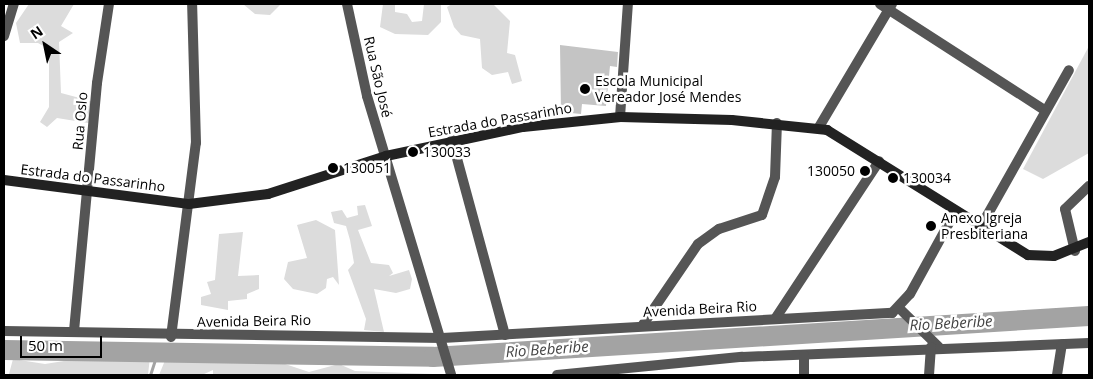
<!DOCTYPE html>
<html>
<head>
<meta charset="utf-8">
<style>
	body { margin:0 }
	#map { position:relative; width:1093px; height:379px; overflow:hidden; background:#fff; font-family:"Open Sans",sans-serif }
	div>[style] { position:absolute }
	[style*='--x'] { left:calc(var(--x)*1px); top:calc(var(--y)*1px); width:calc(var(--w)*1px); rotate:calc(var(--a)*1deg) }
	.green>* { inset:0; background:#dcdcdc }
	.stream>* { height:3px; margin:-1.5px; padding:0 1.5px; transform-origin:1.5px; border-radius:1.5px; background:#a3a3a3 }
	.river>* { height:20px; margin:-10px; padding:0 10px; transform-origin:10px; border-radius:10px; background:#a3a3a3 }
	.building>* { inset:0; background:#c4c4c4 }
	.street>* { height:10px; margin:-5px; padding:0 5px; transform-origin:5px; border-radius:5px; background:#555 }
	.secondary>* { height:10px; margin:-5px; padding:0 5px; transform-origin:5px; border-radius:5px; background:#222 }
	.dots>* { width:14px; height:14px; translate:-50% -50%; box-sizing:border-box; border:2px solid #fff; border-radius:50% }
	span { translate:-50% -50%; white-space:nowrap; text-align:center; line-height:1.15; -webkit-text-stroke:5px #fff; paint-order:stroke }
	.street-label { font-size:14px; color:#000 }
	.poi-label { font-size:14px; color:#000 }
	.left { translate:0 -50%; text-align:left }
	.right { translate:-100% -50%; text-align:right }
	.water-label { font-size:15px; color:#444; font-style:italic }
	.frame { position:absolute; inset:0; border:5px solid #000; pointer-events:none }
	.north { position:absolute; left:20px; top:20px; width:50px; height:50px; -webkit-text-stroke:4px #fff; paint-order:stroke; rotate:326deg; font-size:14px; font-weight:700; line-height:20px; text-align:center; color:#000 }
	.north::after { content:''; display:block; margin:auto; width:18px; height:22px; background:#000; clip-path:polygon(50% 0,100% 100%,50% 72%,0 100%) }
	.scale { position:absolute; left:20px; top:336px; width:82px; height:22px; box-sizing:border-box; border:2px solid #000; border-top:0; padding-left:6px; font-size:15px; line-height:18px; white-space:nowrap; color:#000; -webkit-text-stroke:4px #fff; paint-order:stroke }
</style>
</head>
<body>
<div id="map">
	<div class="green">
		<div style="clip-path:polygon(29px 4px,74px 4px,61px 26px,73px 33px,59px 42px,61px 93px,91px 101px,94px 124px,57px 118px,47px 127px,40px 122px,49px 107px,49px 49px,38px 43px,20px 43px,16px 23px)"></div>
		<div style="clip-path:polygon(243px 4px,281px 4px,270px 15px,255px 14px)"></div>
		<div style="clip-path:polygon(383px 4px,395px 4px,395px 12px,407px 14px,412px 22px,422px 21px,424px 4px,441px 4px,441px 22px,428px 35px,395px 34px,380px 27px)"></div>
		<div style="clip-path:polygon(452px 4px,493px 4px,510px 21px,507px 53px,515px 55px,522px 81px,512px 84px,508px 72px,492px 75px,482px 68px,480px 39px,461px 35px,454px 27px,447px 7px)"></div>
		<div style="clip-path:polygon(1089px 46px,1089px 153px,1043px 179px,1023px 169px)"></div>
		<div style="clip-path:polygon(365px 205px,372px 226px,358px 230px,371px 263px,389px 265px,393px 273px,389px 276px,409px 270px,412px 279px,410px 289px,396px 293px,374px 289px,384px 332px,364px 330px,366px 319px,348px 270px,354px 263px,350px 240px,346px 226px,334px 223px,331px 212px,342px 210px,347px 218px,358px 215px,357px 206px)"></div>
		<div style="clip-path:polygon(316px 220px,335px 230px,339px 285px,333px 277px,327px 279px,326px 288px,317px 294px,293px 289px,284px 279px,288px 262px,307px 258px,297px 225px)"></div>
		<div style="clip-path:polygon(243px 232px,238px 276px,259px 275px,259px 289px,247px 294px,247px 299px,228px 301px,228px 310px,201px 305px,201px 297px,211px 294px,207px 282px,215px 280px,219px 234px)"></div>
		<div style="clip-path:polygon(150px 357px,148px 375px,9px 374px,13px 359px,45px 364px,83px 358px)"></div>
		<div style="clip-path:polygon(166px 358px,285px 364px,309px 372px,339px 364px,355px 371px,433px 374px,213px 375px,213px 370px,202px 375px,159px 375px)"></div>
	</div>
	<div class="stream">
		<div style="--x:150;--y:375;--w:23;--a:-72"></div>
	</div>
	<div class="river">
		<div style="--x:4;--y:350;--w:429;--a:0.9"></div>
		<div style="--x:433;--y:357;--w:657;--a:-3.58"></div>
	</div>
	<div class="building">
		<div style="clip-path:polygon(560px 45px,618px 52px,617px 67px,610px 66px,606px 106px,582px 104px,581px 114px,561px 112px)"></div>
	</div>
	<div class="street">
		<div style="--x:347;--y:4;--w:94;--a:77.7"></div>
		<div style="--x:367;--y:96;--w:291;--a:73.2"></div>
		<div style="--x:880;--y:4;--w:197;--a:32.8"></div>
		<div style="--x:4;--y:36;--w:34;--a:-73"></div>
		<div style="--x:620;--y:117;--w:113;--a:-86"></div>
		<div style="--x:819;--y:127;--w:143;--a:-59.3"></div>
		<div style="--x:452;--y:140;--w:202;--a:74.8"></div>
		<div style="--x:980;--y:228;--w:181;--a:-60.6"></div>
		<div style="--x:1075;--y:251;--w:43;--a:-103.4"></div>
		<div style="--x:1065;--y:209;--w:33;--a:-44"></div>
		<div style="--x:900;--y:309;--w:54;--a:44.3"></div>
		<div style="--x:775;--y:319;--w:189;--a:-56.6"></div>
		<div style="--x:642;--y:326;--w:99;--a:-55.7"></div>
		<div style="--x:698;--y:244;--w:26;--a:-36"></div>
		<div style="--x:719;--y:229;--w:45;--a:-18"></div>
		<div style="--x:762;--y:215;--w:40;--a:-71.1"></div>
		<div style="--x:775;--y:177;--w:54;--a:-87.9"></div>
		<div style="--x:4;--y:331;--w:438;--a:0.9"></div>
		<div style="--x:442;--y:338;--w:451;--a:-3.2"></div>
		<div style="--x:892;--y:313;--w:26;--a:-47"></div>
		<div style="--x:910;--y:294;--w:94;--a:-61.2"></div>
		<div style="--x:74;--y:331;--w:249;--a:-84.7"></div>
		<div style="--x:97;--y:83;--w:80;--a:-81.4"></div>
		<div style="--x:171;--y:337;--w:196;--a:-82.7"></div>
		<div style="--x:196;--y:143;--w:139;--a:-91.6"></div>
		<div style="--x:557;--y:375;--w:186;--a:-5.6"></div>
		<div style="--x:742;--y:357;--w:347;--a:-2.3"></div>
		<div style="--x:804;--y:375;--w:20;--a:-90"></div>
		<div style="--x:929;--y:375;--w:28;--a:-86"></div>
		<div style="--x:1057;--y:375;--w:31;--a:-81"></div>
	</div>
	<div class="secondary">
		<div style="--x:4;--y:180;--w:187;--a:7.4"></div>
		<div style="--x:189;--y:204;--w:80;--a:-7.2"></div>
		<div style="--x:268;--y:194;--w:124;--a:-17.9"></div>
		<div style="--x:386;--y:156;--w:140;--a:-12"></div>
		<div style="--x:523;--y:127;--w:98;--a:-5.9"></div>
		<div style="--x:620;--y:117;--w:112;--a:1.5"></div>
		<div style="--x:732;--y:120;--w:96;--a:6"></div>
		<div style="--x:827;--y:130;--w:237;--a:31.9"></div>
		<div style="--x:1028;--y:255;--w:26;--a:2"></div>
		<div style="--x:1054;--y:256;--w:38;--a:-22"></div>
	</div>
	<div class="dots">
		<div style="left:585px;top:89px;background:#000"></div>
		<div style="left:413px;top:152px;background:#000"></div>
		<div style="left:333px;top:168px;background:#000"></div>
		<div style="left:865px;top:171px;background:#000"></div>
		<div style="left:893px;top:178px;background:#000"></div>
		<div style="left:931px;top:226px;background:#000"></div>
	</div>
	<div class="street-label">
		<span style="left:378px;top:77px;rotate:77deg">Rua São José</span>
		<span style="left:500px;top:120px;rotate:-10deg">Estrada do Passarinho</span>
		<span style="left:80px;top:121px;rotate:-85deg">Rua Oslo</span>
		<span style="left:93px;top:178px;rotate:7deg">Estrada do Passarinho</span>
		<span style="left:700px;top:309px;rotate:-3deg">Avenida Beira Rio</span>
		<span style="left:254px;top:321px;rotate:-1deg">Avenida Beira Rio</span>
	</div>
	<div class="poi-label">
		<span class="left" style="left:595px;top:89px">Escola Municipal<br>Vereador José Mendes</span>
		<span class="left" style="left:423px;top:152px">130033</span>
		<span class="left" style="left:343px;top:168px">130051</span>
		<span class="right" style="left:855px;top:171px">130050</span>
		<span class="left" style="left:903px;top:178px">130034</span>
		<span class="left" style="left:941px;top:226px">Anexo Igreja<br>Presbiteriana</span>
	</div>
	<div class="water-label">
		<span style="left:951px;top:323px;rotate:-3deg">Rio Beberibe</span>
		<span style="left:547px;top:349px;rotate:-4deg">Rio Beberibe</span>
	</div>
	<div class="frame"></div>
	<div class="north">N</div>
	<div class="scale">50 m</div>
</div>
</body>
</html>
